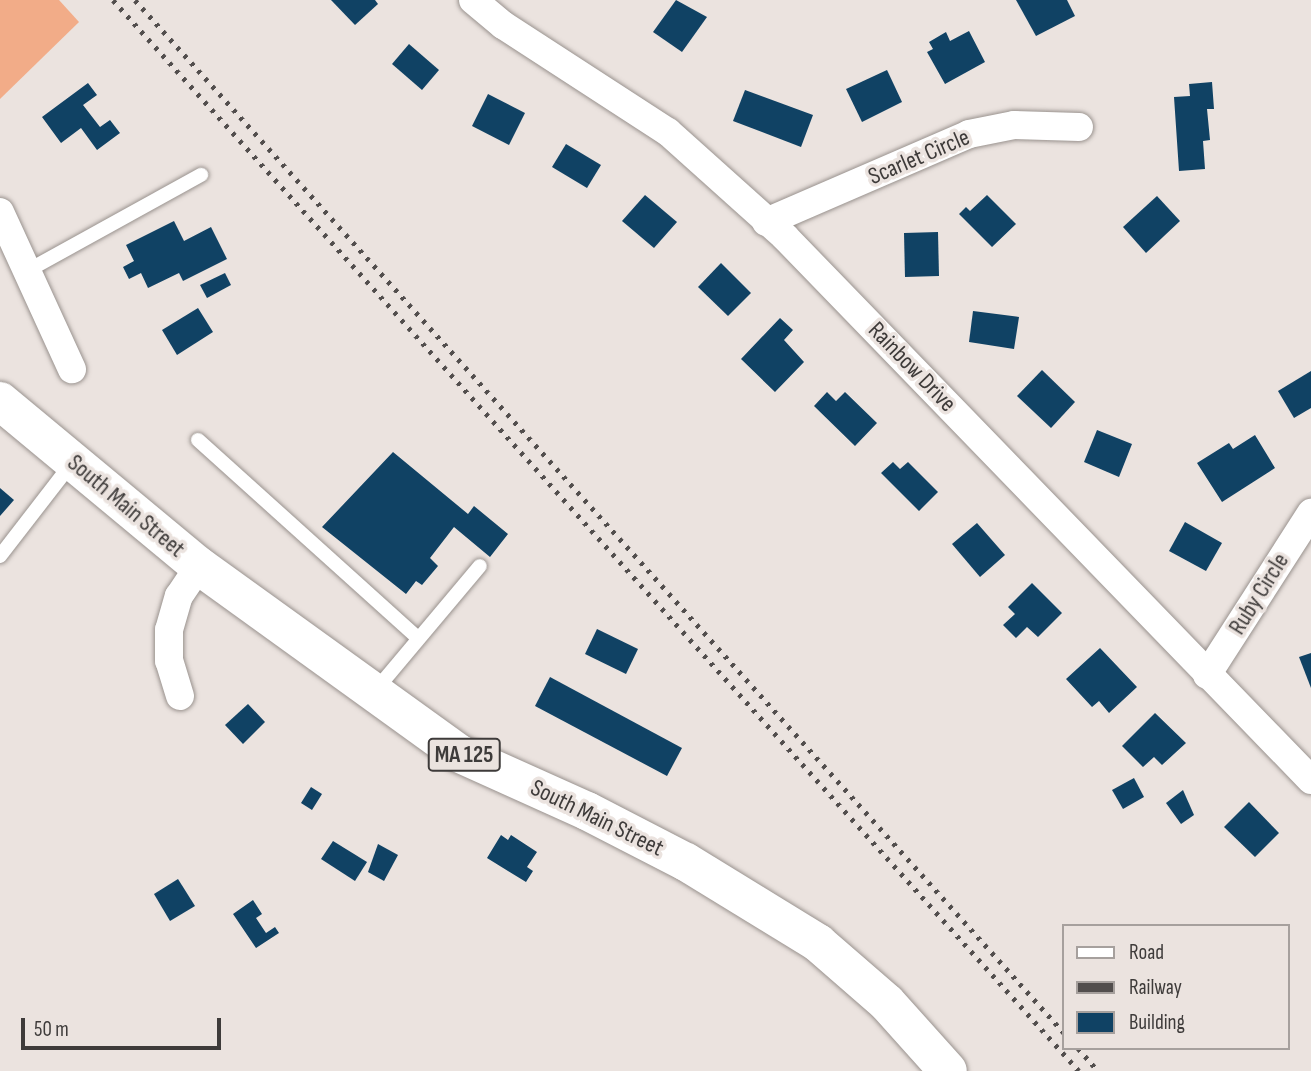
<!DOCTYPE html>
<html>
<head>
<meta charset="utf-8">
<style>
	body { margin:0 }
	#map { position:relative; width:1311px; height:1071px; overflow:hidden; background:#ebe3df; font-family:"Sofia Sans Condensed",sans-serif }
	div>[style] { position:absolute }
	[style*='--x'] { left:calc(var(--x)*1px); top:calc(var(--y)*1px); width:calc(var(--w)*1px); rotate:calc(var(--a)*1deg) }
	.green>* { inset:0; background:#f2ac88 }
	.building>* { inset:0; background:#104264 }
	.roads { filter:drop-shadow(0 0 2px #99928e) drop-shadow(0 0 2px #99928e) }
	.service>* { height:14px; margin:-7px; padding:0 7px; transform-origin:7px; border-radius:7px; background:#fff }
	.minor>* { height:28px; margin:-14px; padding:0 14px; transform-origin:14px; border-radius:14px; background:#fff }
	.primary>* { height:38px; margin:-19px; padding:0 19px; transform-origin:19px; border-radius:19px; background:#fff }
	.rail>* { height:5px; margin-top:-2.5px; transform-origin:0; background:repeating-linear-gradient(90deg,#524e4d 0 3.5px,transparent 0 10.5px) }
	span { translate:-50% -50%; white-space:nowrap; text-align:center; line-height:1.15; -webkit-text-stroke:7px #ebe3df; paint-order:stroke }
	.shield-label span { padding:2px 5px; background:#ebe3df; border:2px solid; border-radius:5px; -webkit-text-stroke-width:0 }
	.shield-label { font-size:23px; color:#3e3b3a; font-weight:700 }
	.street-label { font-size:24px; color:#3e3b3a }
	.legend { position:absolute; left:1062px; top:924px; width:228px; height:126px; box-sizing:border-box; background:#ebe3df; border:2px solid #a6a09d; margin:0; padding:9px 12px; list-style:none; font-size:21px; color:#3e3b3a }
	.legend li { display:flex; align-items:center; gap:14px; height:35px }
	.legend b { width:35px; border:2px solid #a6a09d }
	.scale { position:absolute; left:21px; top:1018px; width:200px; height:32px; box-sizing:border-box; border:4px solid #3e3b3a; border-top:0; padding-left:9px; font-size:21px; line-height:24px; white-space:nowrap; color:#3e3b3a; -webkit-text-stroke:5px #ebe3df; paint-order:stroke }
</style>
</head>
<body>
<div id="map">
	<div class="green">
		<div style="clip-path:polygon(0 0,59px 0,79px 22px,0 99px)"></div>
	</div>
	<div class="building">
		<div style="clip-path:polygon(331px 0,375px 0,378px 4px,355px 25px)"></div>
		<div style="clip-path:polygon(676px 0,707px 17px,682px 52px,653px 32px)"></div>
		<div style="clip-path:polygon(1016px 0,1067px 0,1075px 16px,1036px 36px)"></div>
		<div style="clip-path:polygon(969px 31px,985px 62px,945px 84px,927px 52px,933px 49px,929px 42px,946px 32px,950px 41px)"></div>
		<div style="clip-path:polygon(409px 44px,439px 70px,422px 90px,392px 64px)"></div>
		<div style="clip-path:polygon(887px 70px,902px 102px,862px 122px,846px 89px)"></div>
		<div style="clip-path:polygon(1212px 82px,1214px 109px,1207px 109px,1210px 140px,1203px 141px,1205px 169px,1179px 171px,1174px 97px,1190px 96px,1189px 84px)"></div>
		<div style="clip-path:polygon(88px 83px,97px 95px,83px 105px,100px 127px,110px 120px,120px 133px,97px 150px,81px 128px,61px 143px,42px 117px)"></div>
		<div style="clip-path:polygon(745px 90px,813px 115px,801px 147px,733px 121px)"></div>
		<div style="clip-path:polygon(488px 94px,525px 113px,509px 145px,472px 126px)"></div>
		<div style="clip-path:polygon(566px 144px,601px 165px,587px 188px,552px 167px)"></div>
		<div style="clip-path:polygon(645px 195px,677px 222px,654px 248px,622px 221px)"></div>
		<div style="clip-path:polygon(987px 195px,1016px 224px,992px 247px,959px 214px,966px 207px,970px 211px)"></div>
		<div style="clip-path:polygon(1157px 196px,1180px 221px,1146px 253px,1123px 227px)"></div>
		<div style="clip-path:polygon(174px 221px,184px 241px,211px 227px,227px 259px,183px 281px,179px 273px,148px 288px,141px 273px,129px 279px,123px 267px,134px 261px,126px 245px)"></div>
		<div style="clip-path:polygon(938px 232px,939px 276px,905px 277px,904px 233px)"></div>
		<div style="clip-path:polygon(721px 263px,751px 293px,728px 316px,698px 287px)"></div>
		<div style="clip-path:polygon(225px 273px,231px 285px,207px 298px,200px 285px)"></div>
		<div style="clip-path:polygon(198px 308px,213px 332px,177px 355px,162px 330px)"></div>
		<div style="clip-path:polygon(973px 311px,1019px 317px,1014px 349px,969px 342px)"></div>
		<div style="clip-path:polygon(780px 318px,793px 330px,784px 340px,804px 362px,775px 392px,741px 359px)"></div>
		<div style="clip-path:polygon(1042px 370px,1075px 402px,1051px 428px,1017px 396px)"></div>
		<div style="clip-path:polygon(1311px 371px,1311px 408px,1294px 418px,1278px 391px)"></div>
		<div style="clip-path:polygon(827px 392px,836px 401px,845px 392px,877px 423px,855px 446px,814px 406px)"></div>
		<div style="clip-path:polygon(1097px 430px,1132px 444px,1119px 477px,1084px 462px)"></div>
		<div style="clip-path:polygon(1255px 435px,1275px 468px,1222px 502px,1197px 463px,1229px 443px,1233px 449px)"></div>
		<div style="clip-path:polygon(393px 452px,468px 514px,474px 506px,508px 534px,490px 557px,454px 527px,430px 558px,438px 566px,422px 585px,416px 581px,406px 594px,322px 527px)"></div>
		<div style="clip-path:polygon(893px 462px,900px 469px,908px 462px,938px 492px,919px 511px,881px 473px)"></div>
		<div style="clip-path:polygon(0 488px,14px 500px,0 516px)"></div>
		<div style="clip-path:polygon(1185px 522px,1222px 543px,1206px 571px,1169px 551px)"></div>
		<div style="clip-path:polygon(977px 523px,1005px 555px,980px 577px,952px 544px)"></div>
		<div style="clip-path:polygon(1032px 583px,1062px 613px,1038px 637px,1027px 627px,1016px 638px,1003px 625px,1015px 614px,1008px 607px)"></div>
		<div style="clip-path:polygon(597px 629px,638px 649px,626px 674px,585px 654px)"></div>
		<div style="clip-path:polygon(1100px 648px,1137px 687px,1109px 713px,1099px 701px,1092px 707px,1066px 679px)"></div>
		<div style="clip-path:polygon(1311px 653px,1311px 688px,1299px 657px)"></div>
		<div style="clip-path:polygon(550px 677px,682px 748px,667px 776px,535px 706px)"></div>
		<div style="clip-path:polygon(248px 704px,265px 722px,243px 744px,225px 725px)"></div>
		<div style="clip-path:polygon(1155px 713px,1186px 743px,1162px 765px,1154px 757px,1143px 767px,1122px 746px)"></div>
		<div style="clip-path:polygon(1134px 778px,1144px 797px,1123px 809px,1112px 790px)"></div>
		<div style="clip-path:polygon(311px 787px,322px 794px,312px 810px,301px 803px)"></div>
		<div style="clip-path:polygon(1183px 790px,1194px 815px,1181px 824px,1166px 803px)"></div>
		<div style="clip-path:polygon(1249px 802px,1279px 833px,1255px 857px,1224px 827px)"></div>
		<div style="clip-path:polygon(501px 835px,508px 840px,511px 835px,537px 852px,527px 867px,533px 871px,526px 882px,487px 858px)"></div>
		<div style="clip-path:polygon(333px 841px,367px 862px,355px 881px,321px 859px)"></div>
		<div style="clip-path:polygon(378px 844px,398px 855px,384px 881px,368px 872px)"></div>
		<div style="clip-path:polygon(178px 879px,195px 906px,170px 921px,154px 894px)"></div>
		<div style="clip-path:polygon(253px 900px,262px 914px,256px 918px,266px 933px,275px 927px,279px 933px,256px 948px,233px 914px)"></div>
	</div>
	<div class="roads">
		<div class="service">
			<div style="--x:27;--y:271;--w:199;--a:-28.9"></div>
			<div style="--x:198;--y:440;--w:295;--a:42"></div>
			<div style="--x:0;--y:556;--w:118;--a:-52.3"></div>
			<div style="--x:375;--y:691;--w:163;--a:-50"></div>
		</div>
		<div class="minor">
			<div style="--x:473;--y:0;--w:39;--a:40"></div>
			<div style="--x:503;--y:25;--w:197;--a:33"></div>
			<div style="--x:668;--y:132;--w:157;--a:41.9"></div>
			<div style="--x:785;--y:237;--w:756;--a:45.91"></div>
			<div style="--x:0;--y:212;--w:173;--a:65.4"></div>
			<div style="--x:766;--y:222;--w:221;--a:-23.4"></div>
			<div style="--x:969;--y:134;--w:46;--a:-11.3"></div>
			<div style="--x:1014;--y:125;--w:65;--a:1.8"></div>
			<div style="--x:1207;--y:675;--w:193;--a:-57.3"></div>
			<div style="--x:180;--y:696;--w:37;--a:-107"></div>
			<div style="--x:169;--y:661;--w:31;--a:-90"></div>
			<div style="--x:169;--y:630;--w:35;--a:-74"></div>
			<div style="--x:179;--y:596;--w:36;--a:-56"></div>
		</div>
		<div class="primary">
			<div style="--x:0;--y:401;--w:259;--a:39.7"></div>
			<div style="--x:199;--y:566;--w:319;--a:35.8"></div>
			<div style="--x:458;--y:753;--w:141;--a:24.2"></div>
			<div style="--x:587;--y:811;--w:111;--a:27.3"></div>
			<div style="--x:686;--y:862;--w:155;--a:31.5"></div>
			<div style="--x:818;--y:943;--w:91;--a:41"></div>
			<div style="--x:887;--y:1003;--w:91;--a:48.1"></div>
		</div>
	</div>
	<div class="rail">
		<div style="--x:113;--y:0;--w:1442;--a:47.95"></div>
		<div style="--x:135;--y:0;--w:1389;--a:48.03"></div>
		<div style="--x:1078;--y:1048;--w:30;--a:49"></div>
	</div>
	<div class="shield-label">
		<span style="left:464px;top:755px">MA 125</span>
	</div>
	<div class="street-label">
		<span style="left:919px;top:157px;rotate:-23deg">Scarlet Circle</span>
		<span style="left:912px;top:367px;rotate:46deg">Rainbow Drive</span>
		<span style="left:126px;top:506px;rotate:40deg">South Main Street</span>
		<span style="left:1259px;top:594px;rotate:-58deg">Ruby Circle</span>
		<span style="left:597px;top:818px;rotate:26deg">South Main Street</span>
	</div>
	<ul class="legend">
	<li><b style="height:9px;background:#fff"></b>Road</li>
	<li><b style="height:9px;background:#524e4d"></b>Railway</li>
	<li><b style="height:19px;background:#104264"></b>Building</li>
	</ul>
	<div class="scale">50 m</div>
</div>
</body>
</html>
